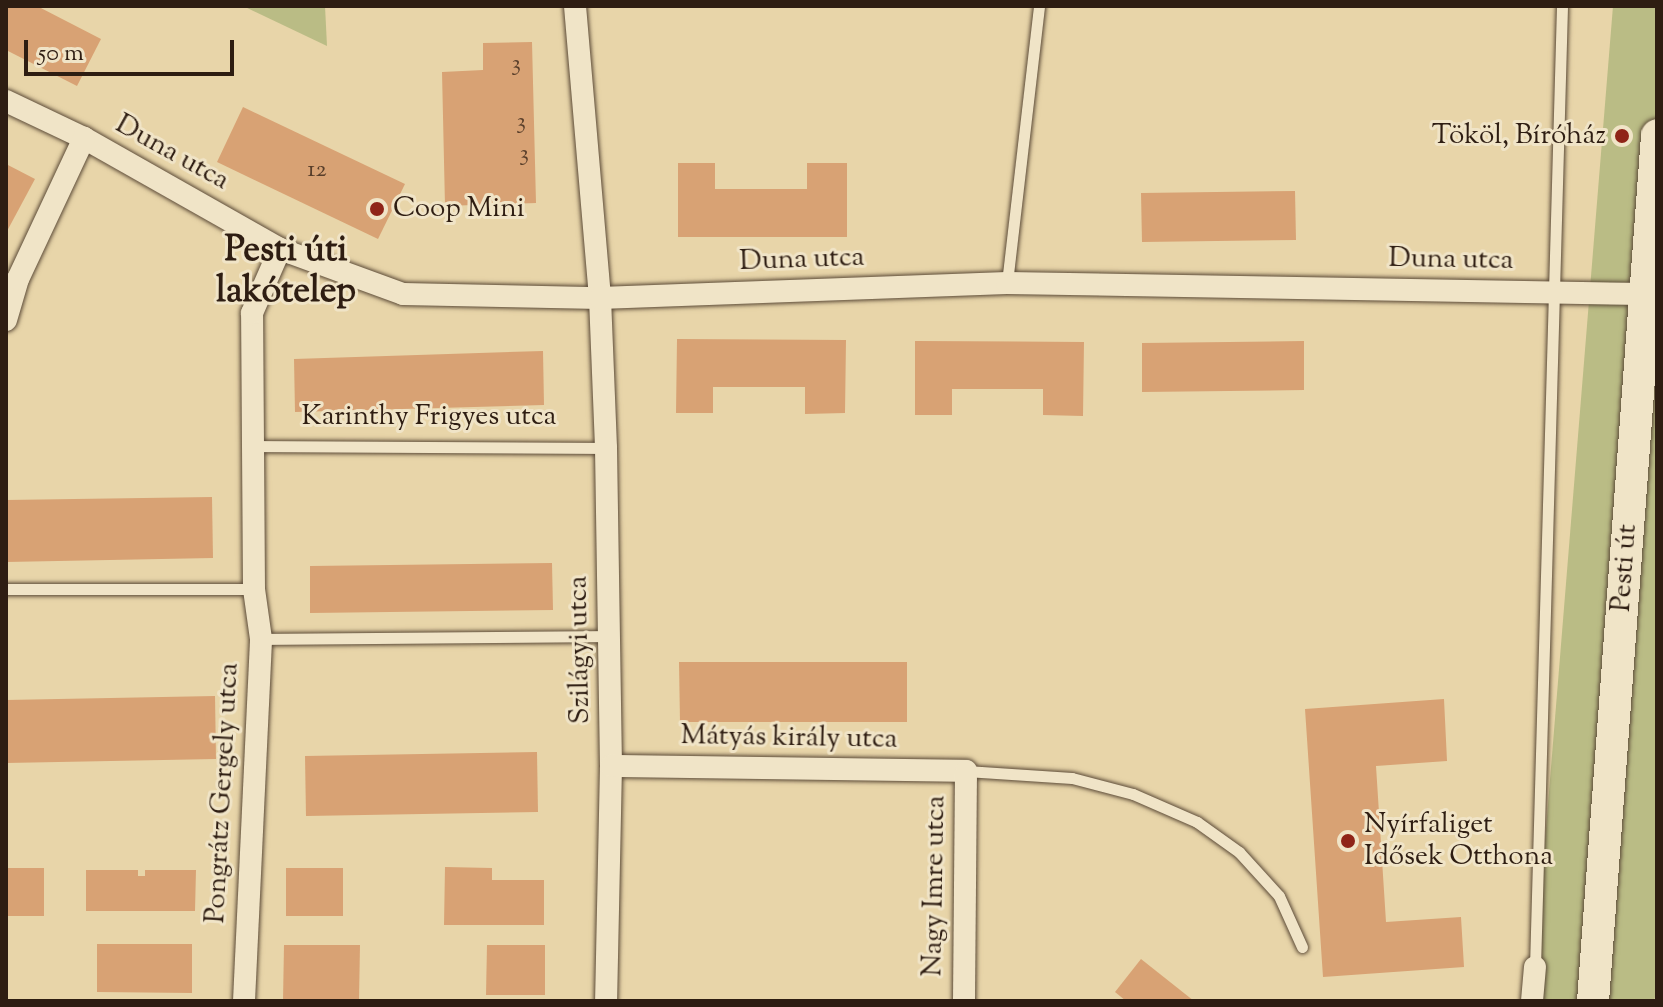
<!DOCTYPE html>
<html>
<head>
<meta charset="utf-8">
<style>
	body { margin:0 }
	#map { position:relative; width:1663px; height:1007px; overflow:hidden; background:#e8d5a9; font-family:"Sorts Mill Goudy",serif }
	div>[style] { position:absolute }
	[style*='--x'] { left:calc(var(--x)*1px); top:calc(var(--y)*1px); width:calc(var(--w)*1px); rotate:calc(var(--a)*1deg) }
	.green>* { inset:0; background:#babc85 }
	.building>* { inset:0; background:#d8a274 }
	.roads { filter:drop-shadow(0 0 2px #5c4b38) drop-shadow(0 0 2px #5c4b38) }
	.service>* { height:11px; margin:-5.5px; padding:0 5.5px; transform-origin:5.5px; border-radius:5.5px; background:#f0e4c7 }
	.minor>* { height:22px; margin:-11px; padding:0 11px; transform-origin:11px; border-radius:11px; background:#f0e4c7 }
	.secondary>* { height:32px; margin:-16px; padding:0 16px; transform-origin:16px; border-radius:16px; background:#f0e4c7 }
	.dots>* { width:22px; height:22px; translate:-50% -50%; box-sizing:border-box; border:4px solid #f0e4c7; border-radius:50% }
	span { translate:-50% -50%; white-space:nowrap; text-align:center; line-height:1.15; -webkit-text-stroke:6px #f0e4c7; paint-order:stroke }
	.number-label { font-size:24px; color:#583e2a }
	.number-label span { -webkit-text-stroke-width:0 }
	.poi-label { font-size:28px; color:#2e1d12 }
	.right { translate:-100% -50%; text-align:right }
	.left { translate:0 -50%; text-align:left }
	.street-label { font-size:28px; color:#2e1d12 }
	.district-label { font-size:36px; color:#2e1d12; font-weight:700 }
	.frame { position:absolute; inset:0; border:8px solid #2e1d12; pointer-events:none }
	.scale { position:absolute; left:24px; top:40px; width:210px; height:36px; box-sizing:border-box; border:4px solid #2e1d12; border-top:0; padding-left:10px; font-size:24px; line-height:28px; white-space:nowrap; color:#2e1d12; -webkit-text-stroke:6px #f0e4c7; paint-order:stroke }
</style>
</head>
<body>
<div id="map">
	<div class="green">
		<div style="clip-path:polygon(243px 6px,325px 6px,327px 46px)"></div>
		<div style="clip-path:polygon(1613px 6px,1657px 6px,1657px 989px,1654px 1001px,1532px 1001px)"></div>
	</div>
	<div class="building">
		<div style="clip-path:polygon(6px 6px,37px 6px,101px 39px,77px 86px,6px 50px)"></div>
		<div style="clip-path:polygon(532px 42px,536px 203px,445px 206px,442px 72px,483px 70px,483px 43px)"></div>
		<div style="clip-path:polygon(243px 107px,405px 184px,378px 239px,217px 162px)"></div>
		<div style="clip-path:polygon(678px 163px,715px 163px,715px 189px,807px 189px,807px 163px,847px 163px,847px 237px,678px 237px)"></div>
		<div style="clip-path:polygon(6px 164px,35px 179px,6px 233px)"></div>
		<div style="clip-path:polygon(1295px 191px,1296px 240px,1142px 242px,1141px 193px)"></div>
		<div style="clip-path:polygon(677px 339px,846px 340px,845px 413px,805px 414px,805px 387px,713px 387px,713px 413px,676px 413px)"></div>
		<div style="clip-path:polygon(915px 341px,1084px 342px,1083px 416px,1043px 415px,1043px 389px,952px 389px,952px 415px,915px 415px)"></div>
		<div style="clip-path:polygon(1304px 341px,1304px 390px,1142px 392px,1142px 343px)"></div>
		<div style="clip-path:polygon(543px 351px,544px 405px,295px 412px,294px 359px)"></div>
		<div style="clip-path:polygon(212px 497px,213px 558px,6px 562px,6px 500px)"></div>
		<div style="clip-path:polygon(552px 563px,553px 610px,310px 613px,310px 566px)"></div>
		<div style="clip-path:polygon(679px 662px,907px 662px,907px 722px,680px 722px)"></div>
		<div style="clip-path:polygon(215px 696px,216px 759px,6px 763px,6px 700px)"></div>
		<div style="clip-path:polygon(1444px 699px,1447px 761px,1376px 766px,1386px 922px,1461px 917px,1464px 967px,1323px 977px,1305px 709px)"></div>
		<div style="clip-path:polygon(537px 752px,538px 812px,306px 816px,305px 756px)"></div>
		<div style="clip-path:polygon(445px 867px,492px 868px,492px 880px,544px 880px,544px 925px,444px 925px)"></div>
		<div style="clip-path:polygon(6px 868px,44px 868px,44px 916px,6px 916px)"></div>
		<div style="clip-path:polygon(286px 868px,343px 868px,343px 916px,286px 916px)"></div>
		<div style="clip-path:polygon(86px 870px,138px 870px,138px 876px,145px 876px,145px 870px,196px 870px,195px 911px,86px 911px)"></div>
		<div style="clip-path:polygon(97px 944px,192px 944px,192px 993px,97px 992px)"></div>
		<div style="clip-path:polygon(284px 945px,360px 945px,359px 1001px,283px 1001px)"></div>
		<div style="clip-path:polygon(487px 945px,545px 945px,545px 995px,486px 995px)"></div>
		<div style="clip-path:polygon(1141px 959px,1194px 1001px,1126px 1001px,1115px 992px)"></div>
	</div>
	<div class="roads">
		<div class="service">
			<div style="--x:1007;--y:283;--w:279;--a:-83.4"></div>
			<div style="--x:251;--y:446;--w:355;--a:0.3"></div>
			<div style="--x:6;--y:589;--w:248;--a:0"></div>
			<div style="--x:261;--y:639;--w:349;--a:-0.5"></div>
			<div style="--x:966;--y:771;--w:106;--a:3.8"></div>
			<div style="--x:1072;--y:778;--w:63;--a:14.7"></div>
			<div style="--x:1133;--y:794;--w:70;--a:23.6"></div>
			<div style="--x:1197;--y:822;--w:52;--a:35.5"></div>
			<div style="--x:1239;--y:852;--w:59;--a:47.7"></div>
			<div style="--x:1279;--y:896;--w:56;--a:65.7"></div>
			<div style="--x:1535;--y:967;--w:961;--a:-88.39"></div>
		</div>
		<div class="minor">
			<div style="--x:575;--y:6;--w:293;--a:85.1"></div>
			<div style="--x:600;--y:298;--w:150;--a:87.7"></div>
			<div style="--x:606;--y:448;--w:318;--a:89.1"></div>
			<div style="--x:611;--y:766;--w:235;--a:91.2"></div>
			<div style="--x:6;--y:101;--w:86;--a:25.4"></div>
			<div style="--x:84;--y:138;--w:225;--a:29.5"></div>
			<div style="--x:280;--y:249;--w:131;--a:20.1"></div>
			<div style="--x:403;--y:294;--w:197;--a:1.2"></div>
			<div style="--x:600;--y:298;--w:407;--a:-2.1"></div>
			<div style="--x:1007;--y:283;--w:638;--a:0.99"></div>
			<div style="--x:6;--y:320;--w:43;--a:-73.7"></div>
			<div style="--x:18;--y:279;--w:156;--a:-64.9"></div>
			<div style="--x:611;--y:766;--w:355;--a:0.8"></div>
			<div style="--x:966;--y:771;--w:230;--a:90.5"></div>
			<div style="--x:244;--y:1001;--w:362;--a:-87.3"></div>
			<div style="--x:261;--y:639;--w:50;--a:-98"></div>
			<div style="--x:254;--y:589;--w:276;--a:-90.4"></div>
			<div style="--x:252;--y:313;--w:70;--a:-66.4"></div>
			<div style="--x:1532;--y:1001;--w:34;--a:-85"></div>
		</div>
		<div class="secondary">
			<div style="--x:1593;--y:1001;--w:868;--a:-85.77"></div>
		</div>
	</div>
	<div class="dots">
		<div style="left:1622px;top:136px;background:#8f2418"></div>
		<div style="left:377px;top:209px;background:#8f2418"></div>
		<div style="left:1348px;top:841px;background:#8f2418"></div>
	</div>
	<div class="number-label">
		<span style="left:516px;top:65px">3</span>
		<span style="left:521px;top:123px">3</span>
		<span style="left:524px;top:155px">3</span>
		<span style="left:317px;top:171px">12</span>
	</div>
	<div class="poi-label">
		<span class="right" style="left:1606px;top:136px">Tököl, Bíróház</span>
		<span class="left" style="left:393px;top:209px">Coop Mini</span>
		<span class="left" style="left:1364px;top:841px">Nyírfaliget<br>Idősek Otthona</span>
	</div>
	<div class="street-label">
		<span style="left:172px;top:153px;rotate:29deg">Duna utca</span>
		<span style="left:802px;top:260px;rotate:-2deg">Duna utca</span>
		<span style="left:1451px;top:260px;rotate:1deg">Duna utca</span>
		<span style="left:429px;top:417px">Karinthy Frigyes utca</span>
		<span style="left:1625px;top:568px;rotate:-86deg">Pesti út</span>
		<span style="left:580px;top:650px;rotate:-91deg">Szilágyi utca</span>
		<span style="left:789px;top:738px;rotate:1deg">Mátyás király utca</span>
		<span style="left:223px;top:793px;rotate:-87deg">Pongrátz Gergely utca</span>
		<span style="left:935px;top:886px;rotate:-89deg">Nagy Imre utca</span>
	</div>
	<div class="district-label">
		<span style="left:286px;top:272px">Pesti úti<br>lakótelep</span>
	</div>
	<div class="frame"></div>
	<div class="scale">50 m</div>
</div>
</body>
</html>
